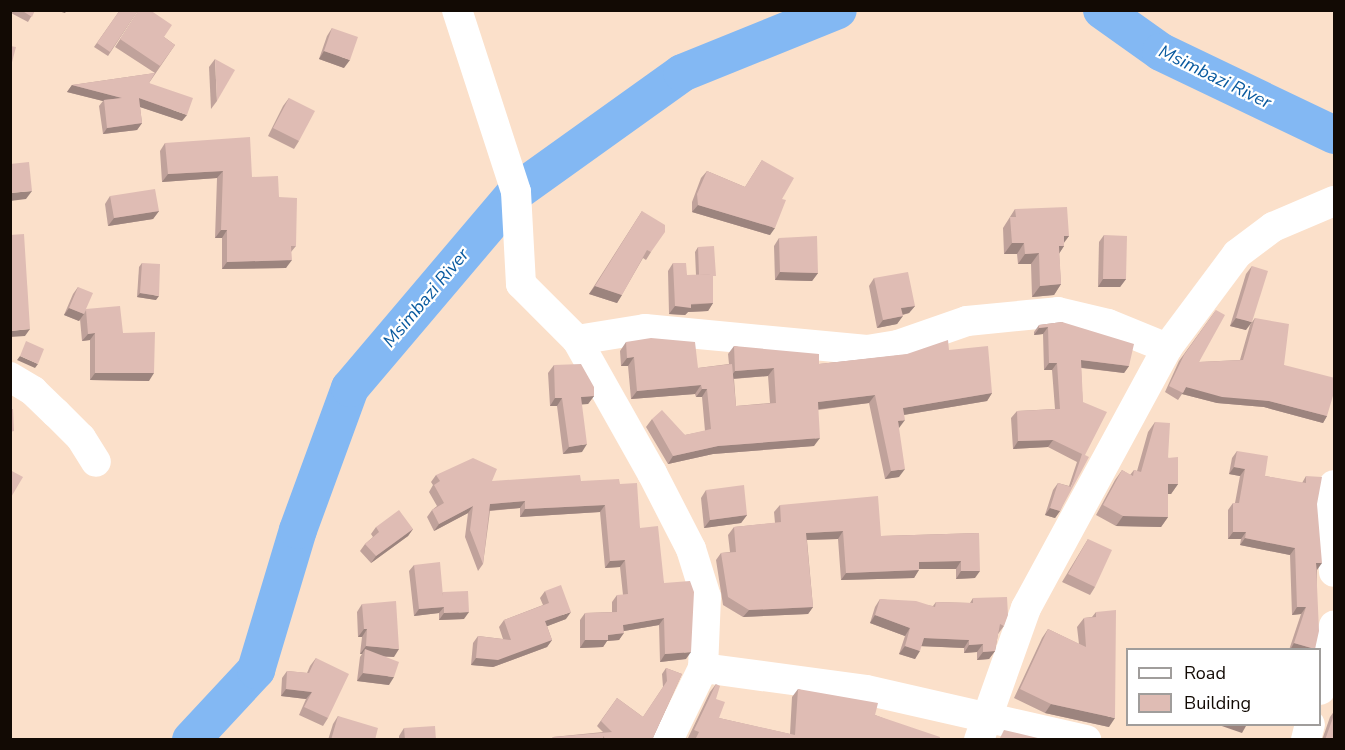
<!DOCTYPE html>
<html>
<head>
<meta charset="utf-8">
<style>
	body { margin:0 }
	#map { position:relative; width:1345px; height:750px; overflow:hidden; background:#fbe0ca; font-family:"Nunito Sans",sans-serif }
	div>[style] { position:absolute }
	[style*='--x'] { left:calc(var(--x)*1px); top:calc(var(--y)*1px); width:calc(var(--w)*1px); rotate:calc(var(--a)*1deg) }
	.river>* { height:38px; margin:-19px; padding:0 19px; transform-origin:19px; border-radius:19px; background:#83b8f3 }
	.minor>* { height:30px; margin:-15px; padding:0 15px; transform-origin:15px; border-radius:15px; background:#fff }
	.wall>* { inset:0; background:#c0a29b }
	.shaded-wall>* { inset:0; background:#9c847e }
	.building>* { inset:0; background:#dfbcb4 }
	span { translate:-50% -50%; white-space:nowrap; text-align:center; line-height:1.15; -webkit-text-stroke:4.5px #fff; paint-order:stroke }
	.water-label { font-size:18px; color:#08599e; font-style:italic }
	.frame { position:absolute; inset:0; border:12px solid #120a04; pointer-events:none }
	.legend { position:absolute; left:1126px; top:648px; width:195px; height:78px; box-sizing:border-box; background:#fff; border:2px solid #a09d9b; margin:0; padding:8px 10px; list-style:none; font-size:18px; color:#120a04 }
	.legend li { display:flex; align-items:center; gap:12px; height:30px }
	.legend b { width:30px; border:2px solid #a09d9b }
</style>
</head>
<body>
<div id="map">
	<div class="river">
		<div style="--x:1102;--y:10;--w:72;--a:35.4"></div>
		<div style="--x:1161;--y:52;--w:192;--a:25.6"></div>
		<div style="--x:191;--y:740;--w:96;--a:-47.1"></div>
		<div style="--x:256;--y:670;--w:146;--a:-73.3"></div>
		<div style="--x:298;--y:530;--w:151;--a:-69.9"></div>
		<div style="--x:350;--y:388;--w:257;--a:-49.7"></div>
		<div style="--x:516;--y:192;--w:204;--a:-35.6"></div>
		<div style="--x:682;--y:73;--w:168;--a:-22"></div>
	</div>
	<div class="minor">
		<div style="--x:457;--y:10;--w:191;--a:72"></div>
		<div style="--x:516;--y:192;--w:92;--a:86.9"></div>
		<div style="--x:521;--y:284;--w:79;--a:45"></div>
		<div style="--x:577;--y:340;--w:153;--a:60.6"></div>
		<div style="--x:652;--y:473;--w:85;--a:62.8"></div>
		<div style="--x:691;--y:549;--w:50;--a:72.6"></div>
		<div style="--x:706;--y:597;--w:71;--a:92.4"></div>
		<div style="--x:703;--y:668;--w:80;--a:115.9"></div>
		<div style="--x:577;--y:340;--w:69;--a:-9.2"></div>
		<div style="--x:645;--y:329;--w:223;--a:5.4"></div>
		<div style="--x:867;--y:350;--w:31;--a:-9"></div>
		<div style="--x:898;--y:345;--w:73;--a:-19.2"></div>
		<div style="--x:967;--y:321;--w:91;--a:-5.6"></div>
		<div style="--x:1058;--y:312;--w:51;--a:13.5"></div>
		<div style="--x:1108;--y:324;--w:64;--a:22.1"></div>
		<div style="--x:10;--y:377;--w:27;--a:31"></div>
		<div style="--x:33;--y:391;--w:32;--a:44"></div>
		<div style="--x:56;--y:413;--w:35;--a:45"></div>
		<div style="--x:81;--y:438;--w:28;--a:58"></div>
		<div style="--x:1334;--y:485;--w:25;--a:101"></div>
		<div style="--x:1329;--y:510;--w:62;--a:85.4"></div>
		<div style="--x:703;--y:668;--w:164;--a:7.7"></div>
		<div style="--x:866;--y:690;--w:226;--a:12.8"></div>
		<div style="--x:1320;--y:690;--w:66;--a:-77.7"></div>
		<div style="--x:979;--y:740;--w:140;--a:-70.4"></div>
		<div style="--x:1026;--y:608;--w:296;--a:-61.5"></div>
		<div style="--x:1167;--y:348;--w:117;--a:-53.3"></div>
		<div style="--x:1237;--y:254;--w:45;--a:-36.9"></div>
		<div style="--x:1273;--y:227;--w:66;--a:-23.1"></div>
		<div style="--x:1306;--y:740;--w:16;--a:-76"></div>
	</div>
	<div class="wall">
		<div style="clip-path:polygon(13px 10px,35px 10px,28px 22px,11px 13px)"></div>
		<div style="clip-path:polygon(120px 10px,137px 12px,108px 56px,94px 47px)"></div>
		<div style="clip-path:polygon(139px 10px,164px 37px,175px 45px,149px 83px,182px 121px,140px 107px,142px 123px,137px 130px,103px 134px,99px 106px,103px 101px,67px 92px,72px 85px,155px 73px,115px 47px)"></div>
		<div style="clip-path:polygon(332px 28px,344px 68px,319px 59px,327px 36px)"></div>
		<div style="clip-path:polygon(215px 59px,217px 101px,211px 109px,209px 67px)"></div>
		<div style="clip-path:polygon(289px 98px,299px 141px,294px 149px,268px 136px,283px 106px)"></div>
		<div style="clip-path:polygon(165px 143px,252px 177px,279px 197px,296px 246px,291px 252px,286px 268px,222px 269px,222px 238px,215px 238px,217px 178px,162px 182px,160px 151px)"></div>
		<div style="clip-path:polygon(762px 160px,782px 199px,770px 235px,692px 212px,692px 202px,701px 178px,707px 171px,745px 187px)"></div>
		<div style="clip-path:polygon(110px 196px,159px 211px,153px 219px,108px 226px,105px 204px)"></div>
		<div style="clip-path:polygon(1015px 209px,1069px 236px,1064px 243px,1064px 246px,1059px 253px,1061px 284px,1054px 295px,1032px 297px,1031px 264px,1018px 264px,1017px 254px,1004px 254px,1003px 228px)"></div>
		<div style="clip-path:polygon(642px 211px,651px 252px,646px 260px,643px 258px,617px 303px,589px 294px)"></div>
		<div style="clip-path:polygon(1104px 235px,1126px 279px,1120px 287px,1098px 287px,1099px 242px)"></div>
		<div style="clip-path:polygon(779px 238px,818px 273px,812px 281px,775px 280px,774px 246px)"></div>
		<div style="clip-path:polygon(698px 247px,713px 280px,713px 303px,708px 311px,688px 312px,685px 315px,669px 314px,668px 271px,673px 263px,687px 275px,696px 275px,695px 252px)"></div>
		<div style="clip-path:polygon(142px 263px,156px 300px,137px 297px,139px 267px)"></div>
		<div style="clip-path:polygon(1252px 266px,1246px 330px,1230px 326px,1246px 274px)"></div>
		<div style="clip-path:polygon(874px 278px,915px 306px,909px 313px,903px 315px,897px 324px,877px 328px,869px 286px)"></div>
		<div style="clip-path:polygon(78px 287px,86px 309px,123px 333px,149px 381px,90px 380px,90px 340px,82px 341px,80px 319px,79px 321px,64px 315px,73px 294px)"></div>
		<div style="clip-path:polygon(1216px 310px,1199px 362px,1240px 360px,1250px 325px,1255px 318px,1284px 365px,1327px 416px,1323px 423px,1264px 407px,1217px 403px,1182px 394px,1178px 400px,1165px 392px,1179px 361px)"></div>
		<div style="clip-path:polygon(1062px 322px,1129px 366px,1124px 373px,1081px 368px,1085px 455px,1060px 511px,1055px 518px,1045px 515px,1053px 490px,1058px 483px,1069px 486px,1077px 462px,1048px 447px,1013px 449px,1011px 418px,1017px 411px,1055px 409px,1052px 370px,1044px 370px,1043px 334px,1034px 335px,1034px 332px,1039px 325px)"></div>
		<div style="clip-path:polygon(evenodd,626px 342px,698px 368px,729px 364px,728px 354px,734px 346px,819px 364px,949px 350px,992px 393px,987px 401px,904px 415px,899px 427px,899px 477px,885px 479px,869px 403px,818px 410px,814px 446px,713px 454px,668px 464px,646px 427px,652px 419px,685px 435px,705px 431px,702px 397px,696px 397px,695px 394px,631px 399px,628px 366px,621px 366px,620px 351px,626px 342px,768px 376px,770px 403px,736px 406px,734px 379px,768px 376px)"></div>
		<div style="clip-path:polygon(554px 365px,594px 396px,588px 404px,582px 404px,582px 452px,563px 454px,557px 406px,550px 406px,548px 373px)"></div>
		<div style="clip-path:polygon(1155px 422px,1178px 484px,1171px 494px,1168px 494px,1168px 517px,1161px 527px,1116px 526px,1096px 515px,1115px 480px,1122px 470px,1130px 475px,1134px 470px,1137px 471px,1148px 432px)"></div>
		<div style="clip-path:polygon(1237px 451px,1265px 476px,1302px 483px,1306px 476px,1317px 504px,1317px 570px,1315px 650px,1289px 650px,1301px 614px,1292px 615px,1290px 555px,1240px 545px,1241px 539px,1228px 539px,1228px 510px,1233px 503px,1235px 503px,1240px 476px,1229px 474px,1232px 458px)"></div>
		<div style="clip-path:polygon(436px 475px,492px 481px,581px 481px,620px 484px,640px 528px,664px 583px,686px 659px,660px 662px,659px 625px,624px 631px,619px 640px,607px 641px,603px 647px,580px 648px,580px 620px,585px 613px,612px 612px,612px 602px,617px 595px,623px 595px,620px 567px,605px 568px,600px 512px,520px 517px,520px 508px,490px 511px,483px 564px,478px 571px,465px 537px,468px 513px,434px 531px,427px 517px,432px 510px,437px 506px,429px 492px,433px 485px,431px 482px)"></div>
		<div style="clip-path:polygon(706px 490px,747px 515px,741px 523px,704px 528px,701px 498px)"></div>
		<div style="clip-path:polygon(780px 505px,881px 536px,979px 533px,975px 578px,956px 579px,956px 569px,919px 569px,914px 578px,841px 580px,838px 539px,807px 540px,813px 607px,808px 614px,743px 617px,723px 605px,716px 560px,721px 553px,730px 552px,728px 535px,734px 527px,775px 523px,774px 512px)"></div>
		<div style="clip-path:polygon(376px 527px,413px 529px,408px 536px,371px 563px,360px 551px,365px 544px,373px 537px,371px 534px)"></div>
		<div style="clip-path:polygon(1088px 539px,1095px 587px,1090px 595px,1062px 582px)"></div>
		<div style="clip-path:polygon(414px 565px,443px 593px,464px 619px,439px 620px,439px 613px,414px 616px,409px 571px)"></div>
		<div style="clip-path:polygon(545px 591px,566px 619px,547px 626px,552px 640px,547px 647px,493px 667px,471px 665px,473px 643px,478px 636px,503px 639px,499px 627px,504px 620px,543px 605px,540px 598px)"></div>
		<div style="clip-path:polygon(973px 598px,1004px 626px,998px 634px,995px 651px,989px 659px,977px 660px,977px 652px,964px 653px,964px 648px,921px 646px,915px 659px,899px 654px,905px 636px,870px 623px,875px 607px,880px 599px,933px 606px,936px 602px,970px 603px)"></div>
		<div style="clip-path:polygon(362px 604px,394px 657px,385px 657px,389px 685px,357px 681px,360px 657px,362px 654px,360px 654px,362px 637px,358px 637px,357px 612px)"></div>
		<div style="clip-path:polygon(1096px 612px,1109px 727px,1045px 713px,1014px 698px,1042px 638px,1048px 629px,1079px 644px,1077px 627px,1084px 618px,1092px 617px)"></div>
		<div style="clip-path:polygon(316px 658px,328px 718px,323px 726px,299px 715px,306px 699px,281px 696px,282px 678px,287px 671px,307px 673px,310px 666px)"></div>
		<div style="clip-path:polygon(666px 668px,682px 674px,652px 740px,551px 740px,553px 737px,603px 732px,597px 726px,617px 698px,643px 717px,663px 687px,662px 674px)"></div>
		<div style="clip-path:polygon(716px 684px,716px 699px,719px 718px,790px 734px,792px 697px,798px 689px,875px 715px,939px 740px,692px 740px,688px 738px,710px 692px)"></div>
		<div style="clip-path:polygon(1335px 710px,1335px 740px,1322px 740px,1330px 717px)"></div>
		<div style="clip-path:polygon(338px 716px,375px 740px,328px 740px,333px 724px)"></div>
		<div style="clip-path:polygon(404px 728px,436px 740px,399px 740px,399px 736px)"></div>
	</div>
	<div class="shaded-wall">
		<div style="clip-path:polygon(55px 10px,67px 10px,65px 13px)"></div>
		<div style="clip-path:polygon(324px 51px,350px 60px,344px 68px,319px 59px)"></div>
		<div style="clip-path:polygon(72px 85px,122px 98px,104px 100px,103px 101px,67px 92px)"></div>
		<div style="clip-path:polygon(139px 98px,187px 115px,182px 121px,134px 105px)"></div>
		<div style="clip-path:polygon(142px 123px,137px 130px,103px 134px,107px 128px)"></div>
		<div style="clip-path:polygon(223px 171px,217px 178px,162px 182px,168px 174px)"></div>
		<div style="clip-path:polygon(32px 191px,26px 199px,10px 201px,10px 193px)"></div>
		<div style="clip-path:polygon(698px 205px,775px 228px,770px 235px,692px 212px)"></div>
		<div style="clip-path:polygon(159px 211px,153px 219px,108px 226px,114px 218px)"></div>
		<div style="clip-path:polygon(221px 230px,227px 230px,222px 238px,215px 238px)"></div>
		<div style="clip-path:polygon(1064px 236px,1069px 236px,1061px 246px,1064px 246px,1057px 257px,1051px 257px)"></div>
		<div style="clip-path:polygon(1012px 243px,1024px 243px,1017px 254px,1004px 254px)"></div>
		<div style="clip-path:polygon(1039px 253px,1031px 264px,1018px 264px,1025px 254px)"></div>
		<div style="clip-path:polygon(292px 260px,286px 268px,222px 269px,227px 262px)"></div>
		<div style="clip-path:polygon(780px 272px,818px 273px,812px 281px,775px 280px)"></div>
		<div style="clip-path:polygon(1103px 279px,1126px 279px,1120px 287px,1098px 287px)"></div>
		<div style="clip-path:polygon(1061px 284px,1054px 295px,1032px 297px,1040px 286px)"></div>
		<div style="clip-path:polygon(595px 286px,622px 295px,617px 303px,589px 294px)"></div>
		<div style="clip-path:polygon(140px 293px,159px 296px,156px 300px,137px 297px)"></div>
		<div style="clip-path:polygon(713px 303px,708px 311px,688px 312px,685px 315px,669px 314px,675px 306px)"></div>
		<div style="clip-path:polygon(915px 306px,909px 313px,896px 316px,901px 308px)"></div>
		<div style="clip-path:polygon(69px 308px,84px 314px,79px 321px,64px 315px)"></div>
		<div style="clip-path:polygon(903px 316px,897px 324px,877px 328px,883px 320px)"></div>
		<div style="clip-path:polygon(1236px 318px,1252px 322px,1246px 330px,1230px 326px)"></div>
		<div style="clip-path:polygon(1048px 327px,1043px 334px,1034px 335px,1039px 328px)"></div>
		<div style="clip-path:polygon(30px 329px,25px 336px,10px 337px,10px 331px)"></div>
		<div style="clip-path:polygon(95px 333px,90px 340px,82px 341px,88px 334px)"></div>
		<div style="clip-path:polygon(20px 356px,38px 364px,35px 368px,17px 360px)"></div>
		<div style="clip-path:polygon(634px 357px,628px 366px,621px 366px,627px 358px)"></div>
		<div style="clip-path:polygon(1081px 360px,1129px 366px,1124px 373px,1076px 367px)"></div>
		<div style="clip-path:polygon(1049px 363px,1057px 363px,1052px 370px,1044px 370px)"></div>
		<div style="clip-path:polygon(774px 368px,768px 376px,729px 379px,735px 371px)"></div>
		<div style="clip-path:polygon(95px 373px,154px 373px,149px 381px,90px 380px)"></div>
		<div style="clip-path:polygon(701px 385px,695px 394px,631px 399px,637px 391px)"></div>
		<div style="clip-path:polygon(1186px 387px,1269px 401px,1327px 416px,1323px 423px,1264px 407px,1217px 403px,1182px 394px)"></div>
		<div style="clip-path:polygon(702px 389px,707px 389px,702px 397px,696px 397px)"></div>
		<div style="clip-path:polygon(992px 393px,987px 401px,897px 416px,903px 408px)"></div>
		<div style="clip-path:polygon(875px 395px,869px 403px,812px 410px,818px 402px)"></div>
		<div style="clip-path:polygon(594px 396px,588px 404px,576px 405px,581px 397px)"></div>
		<div style="clip-path:polygon(555px 398px,562px 398px,557px 406px,550px 406px)"></div>
		<div style="clip-path:polygon(905px 420px,899px 428px,898px 421px)"></div>
		<div style="clip-path:polygon(820px 438px,814px 446px,713px 454px,668px 464px,673px 456px,718px 446px)"></div>
		<div style="clip-path:polygon(1053px 440px,1048px 447px,1013px 449px,1018px 441px)"></div>
		<div style="clip-path:polygon(587px 444px,582px 452px,563px 454px,569px 447px)"></div>
		<div style="clip-path:polygon(1234px 467px,1245px 469px,1240px 476px,1229px 474px)"></div>
		<div style="clip-path:polygon(905px 469px,899px 477px,885px 479px,891px 471px)"></div>
		<div style="clip-path:polygon(1168px 484px,1178px 484px,1171px 494px,1161px 494px)"></div>
		<div style="clip-path:polygon(525px 501px,520px 508px,485px 511px,490px 504px)"></div>
		<div style="clip-path:polygon(605px 505px,600px 512px,520px 517px,525px 509px)"></div>
		<div style="clip-path:polygon(473px 506px,468px 513px,434px 531px,439px 524px)"></div>
		<div style="clip-path:polygon(1050px 508px,1060px 511px,1055px 518px,1045px 515px)"></div>
		<div style="clip-path:polygon(747px 515px,741px 523px,704px 528px,710px 520px)"></div>
		<div style="clip-path:polygon(1123px 516px,1168px 517px,1161px 527px,1116px 526px)"></div>
		<div style="clip-path:polygon(413px 529px,408px 536px,371px 563px,376px 556px)"></div>
		<div style="clip-path:polygon(843px 531px,838px 539px,801px 540px,806px 533px)"></div>
		<div style="clip-path:polygon(1233px 532px,1246px 532px,1241px 539px,1228px 539px)"></div>
		<div style="clip-path:polygon(1245px 538px,1295px 548px,1290px 555px,1240px 545px)"></div>
		<div style="clip-path:polygon(625px 560px,620px 567px,605px 568px,610px 561px)"></div>
		<div style="clip-path:polygon(961px 561px,956px 569px,914px 569px,919px 562px)"></div>
		<div style="clip-path:polygon(1316px 563px,1322px 563px,1317px 570px)"></div>
		<div style="clip-path:polygon(919px 570px,914px 578px,841px 580px,846px 573px)"></div>
		<div style="clip-path:polygon(961px 571px,980px 571px,975px 578px,956px 579px)"></div>
		<div style="clip-path:polygon(444px 607px,439px 613px,414px 616px,419px 609px)"></div>
		<div style="clip-path:polygon(813px 607px,808px 614px,743px 617px,749px 610px)"></div>
		<div style="clip-path:polygon(1297px 607px,1306px 607px,1301px 614px,1292px 615px)"></div>
		<div style="clip-path:polygon(469px 612px,464px 619px,439px 620px,444px 613px)"></div>
		<div style="clip-path:polygon(571px 612px,566px 619px,540px 629px,545px 621px)"></div>
		<div style="clip-path:polygon(875px 615px,910px 628px,905px 636px,870px 623px)"></div>
		<div style="clip-path:polygon(664px 618px,659px 625px,618px 632px,623px 625px)"></div>
		<div style="clip-path:polygon(364px 629px,367px 629px,362px 637px,358px 637px)"></div>
		<div style="clip-path:polygon(624px 633px,619px 640px,607px 641px,603px 647px,580px 648px,585px 640px,608px 635px)"></div>
		<div style="clip-path:polygon(924px 638px,969px 640px,964px 648px,918px 646px)"></div>
		<div style="clip-path:polygon(552px 640px,547px 647px,493px 667px,471px 665px,476px 658px)"></div>
		<div style="clip-path:polygon(1294px 643px,1315px 649px,1290px 650px)"></div>
		<div style="clip-path:polygon(983px 644px,977px 652px,964px 653px,969px 645px)"></div>
		<div style="clip-path:polygon(366px 646px,399px 649px,394px 657px,365px 654px,365px 649px,362px 654px,360px 654px)"></div>
		<div style="clip-path:polygon(905px 646px,920px 651px,915px 659px,899px 654px)"></div>
		<div style="clip-path:polygon(995px 651px,989px 659px,977px 660px,983px 652px)"></div>
		<div style="clip-path:polygon(691px 652px,686px 659px,660px 662px,665px 654px)"></div>
		<div style="clip-path:polygon(363px 673px,394px 677px,389px 685px,357px 681px)"></div>
		<div style="clip-path:polygon(286px 689px,312px 692px,306px 699px,281px 696px)"></div>
		<div style="clip-path:polygon(1051px 704px,1115px 718px,1109px 727px,1045px 713px)"></div>
		<div style="clip-path:polygon(1216px 724px,1242px 724px,1246px 726px,1242px 733px)"></div>
	</div>
	<div class="building">
		<div style="clip-path:polygon(21px 10px,35px 10px,32px 17px)"></div>
		<div style="clip-path:polygon(120px 10px,135px 10px,137px 12px,110px 52px,97px 43px)"></div>
		<div style="clip-path:polygon(139px 10px,150px 10px,172px 25px,164px 37px,175px 45px,160px 66px,120px 39px)"></div>
		<div style="clip-path:polygon(332px 28px,358px 37px,350px 60px,324px 51px)"></div>
		<div style="clip-path:polygon(10px 46px,16px 47px,10px 70px)"></div>
		<div style="clip-path:polygon(215px 59px,235px 70px,217px 101px)"></div>
		<div style="clip-path:polygon(155px 73px,149px 83px,193px 98px,187px 115px,139px 98px,142px 123px,107px 128px,104px 100px,122px 98px,72px 85px)"></div>
		<div style="clip-path:polygon(289px 98px,315px 111px,299px 141px,273px 128px)"></div>
		<div style="clip-path:polygon(250px 137px,252px 177px,278px 176px,279px 197px,297px 198px,296px 246px,291px 246px,292px 260px,227px 262px,227px 230px,221px 230px,223px 171px,168px 174px,165px 143px)"></div>
		<div style="clip-path:polygon(762px 160px,794px 178px,782px 199px,786px 200px,775px 228px,698px 205px,697px 194px,707px 171px,745px 187px)"></div>
		<div style="clip-path:polygon(29px 162px,32px 191px,10px 193px,10px 164px)"></div>
		<div style="clip-path:polygon(155px 189px,159px 211px,114px 218px,110px 196px)"></div>
		<div style="clip-path:polygon(1067px 207px,1069px 236px,1064px 236px,1064px 246px,1059px 246px,1061px 284px,1040px 286px,1039px 253px,1025px 254px,1024px 243px,1012px 243px,1010px 217px,1016px 217px,1015px 209px)"></div>
		<div style="clip-path:polygon(642px 211px,665px 225px,665px 232px,651px 252px,647px 250px,622px 295px,595px 286px)"></div>
		<div style="clip-path:polygon(24px 234px,30px 329px,10px 331px,10px 235px)"></div>
		<div style="clip-path:polygon(1104px 235px,1127px 236px,1126px 279px,1103px 279px)"></div>
		<div style="clip-path:polygon(817px 236px,818px 273px,780px 272px,779px 238px)"></div>
		<div style="clip-path:polygon(714px 246px,716px 276px,713px 276px,713px 274px,699px 275px,698px 247px)"></div>
		<div style="clip-path:polygon(142px 263px,160px 264px,159px 296px,140px 293px)"></div>
		<div style="clip-path:polygon(673px 263px,686px 263px,687px 275px,713px 274px,713px 303px,691px 304px,691px 308px,675px 306px)"></div>
		<div style="clip-path:polygon(1252px 266px,1268px 271px,1252px 322px,1236px 318px)"></div>
		<div style="clip-path:polygon(908px 272px,915px 306px,901px 308px,903px 316px,883px 320px,874px 278px)"></div>
		<div style="clip-path:polygon(78px 287px,93px 293px,86px 309px,120px 306px,123px 333px,155px 332px,154px 373px,95px 373px,95px 333px,88px 334px,86px 310px,84px 314px,69px 308px)"></div>
		<div style="clip-path:polygon(1216px 310px,1225px 315px,1199px 362px,1243px 360px,1255px 318px,1289px 324px,1284px 365px,1335px 378px,1335px 389px,1327px 416px,1269px 401px,1222px 397px,1186px 387px,1183px 393px,1169px 386px,1184px 355px)"></div>
		<div style="clip-path:polygon(1062px 322px,1134px 344px,1129px 366px,1081px 360px,1083px 402px,1107px 412px,1085px 455px,1089px 457px,1060px 511px,1050px 508px,1058px 483px,1071px 487px,1082px 454px,1053px 440px,1018px 441px,1017px 411px,1060px 409px,1057px 363px,1049px 363px,1048px 327px,1039px 328px,1039px 325px)"></div>
		<div style="clip-path:polygon(651px 338px,695px 342px,698px 368px,732px 364px,736px 406px,776px 403px,774px 368px,735px 371px,734px 346px,819px 354px,819px 364px,907px 354px,948px 340px,949px 350px,988px 346px,992px 393px,903px 408px,905px 420px,898px 421px,905px 469px,891px 471px,875px 395px,818px 402px,820px 438px,718px 446px,673px 456px,652px 419px,662px 410px,685px 435px,711px 429px,707px 389px,702px 389px,701px 385px,637px 391px,634px 357px,627px 358px,626px 342px)"></div>
		<div style="clip-path:polygon(26px 341px,44px 349px,38px 364px,20px 356px)"></div>
		<div style="clip-path:polygon(581px 364px,594px 387px,594px 396px,581px 397px,587px 444px,569px 447px,562px 398px,555px 398px,554px 365px)"></div>
		<div style="clip-path:polygon(10px 409px,13px 409px,14px 431px,10px 432px)"></div>
		<div style="clip-path:polygon(1155px 422px,1170px 423px,1168px 458px,1178px 457px,1178px 484px,1168px 484px,1168px 517px,1123px 516px,1103px 505px,1122px 470px,1133px 476px,1134px 470px,1141px 472px)"></div>
		<div style="clip-path:polygon(1237px 451px,1268px 456px,1265px 476px,1306px 483px,1306px 476px,1322px 477px,1317px 504px,1322px 563px,1316px 563px,1319px 631px,1315px 649px,1294px 643px,1306px 607px,1297px 607px,1295px 548px,1245px 538px,1246px 532px,1233px 532px,1233px 503px,1239px 503px,1245px 469px,1234px 467px)"></div>
		<div style="clip-path:polygon(473px 458px,497px 469px,492px 481px,580px 475px,581px 481px,619px 479px,620px 484px,637px 483px,640px 528px,658px 526px,664px 583px,690px 581px,694px 592px,691px 652px,665px 654px,664px 618px,623px 625px,624px 633px,608px 635px,608px 640px,585px 640px,585px 613px,617px 612px,617px 595px,628px 594px,625px 560px,610px 561px,605px 505px,525px 509px,525px 501px,490px 504px,483px 564px,470px 530px,473px 506px,439px 524px,432px 510px,444px 503px,434px 485px,440px 481px,436px 475px)"></div>
		<div style="clip-path:polygon(10px 470px,23px 477px,10px 499px)"></div>
		<div style="clip-path:polygon(744px 485px,747px 515px,710px 520px,706px 490px)"></div>
		<div style="clip-path:polygon(878px 496px,881px 536px,979px 533px,980px 571px,961px 571px,961px 561px,919px 562px,919px 570px,846px 573px,843px 531px,806px 533px,813px 607px,749px 610px,728px 597px,721px 553px,736px 552px,734px 527px,781px 522px,780px 505px)"></div>
		<div style="clip-path:polygon(399px 510px,413px 529px,376px 556px,365px 544px,379px 532px,376px 527px)"></div>
		<div style="clip-path:polygon(1088px 539px,1112px 550px,1095px 587px,1068px 574px)"></div>
		<div style="clip-path:polygon(440px 562px,443px 596px,443px 592px,468px 591px,469px 612px,444px 613px,444px 607px,419px 609px,414px 565px)"></div>
		<div style="clip-path:polygon(561px 585px,571px 612px,545px 621px,552px 640px,498px 660px,476px 658px,478px 636px,511px 640px,504px 620px,549px 603px,545px 591px)"></div>
		<div style="clip-path:polygon(1007px 597px,1008px 615px,1004px 626px,1000px 624px,995px 651px,983px 652px,983px 644px,969px 645px,969px 640px,924px 638px,920px 651px,905px 646px,910px 628px,875px 615px,880px 599px,916px 601px,935px 607px,936px 602px,973px 603px,973px 598px)"></div>
		<div style="clip-path:polygon(396px 601px,399px 649px,366px 646px,367px 629px,364px 629px,362px 604px)"></div>
		<div style="clip-path:polygon(1116px 610px,1115px 718px,1051px 704px,1020px 689px,1048px 629px,1086px 647px,1084px 618px,1096px 617px,1096px 612px)"></div>
		<div style="clip-path:polygon(365px 649px,399px 662px,394px 677px,363px 673px)"></div>
		<div style="clip-path:polygon(316px 658px,349px 674px,328px 718px,304px 707px,312px 692px,286px 689px,287px 671px,309px 673px)"></div>
		<div style="clip-path:polygon(666px 668px,682px 674px,652px 740px,606px 740px,603px 736px,603px 740px,553px 740px,553px 737px,612px 732px,601px 721px,617px 698px,643px 717px,667px 681px)"></div>
		<div style="clip-path:polygon(716px 684px,720px 686px,716px 699px,725px 702px,719px 718px,795px 735px,798px 689px,878px 703px,875px 715px,940px 737px,939px 740px,695px 740px,699px 732px,694px 730px)"></div>
		<div style="clip-path:polygon(1335px 712px,1335px 740px,1325px 740px)"></div>
		<div style="clip-path:polygon(338px 716px,378px 728px,375px 740px,331px 740px)"></div>
		<div style="clip-path:polygon(435px 726px,436px 740px,405px 740px,404px 728px)"></div>
		<div style="clip-path:polygon(1004px 730px,1046px 740px,999px 740px)"></div>
	</div>
	<div class="water-label">
		<span style="left:1215px;top:77px;rotate:26deg">Msimbazi River</span>
		<span style="left:426px;top:298px;rotate:-50deg">Msimbazi River</span>
	</div>
	<div class="frame"></div>
	<ul class="legend">
	<li><b style="height:8px;background:#fff"></b>Road</li>
	<li><b style="height:16px;background:#dfbcb4"></b>Building</li>
	</ul>
</div>
</body>
</html>
